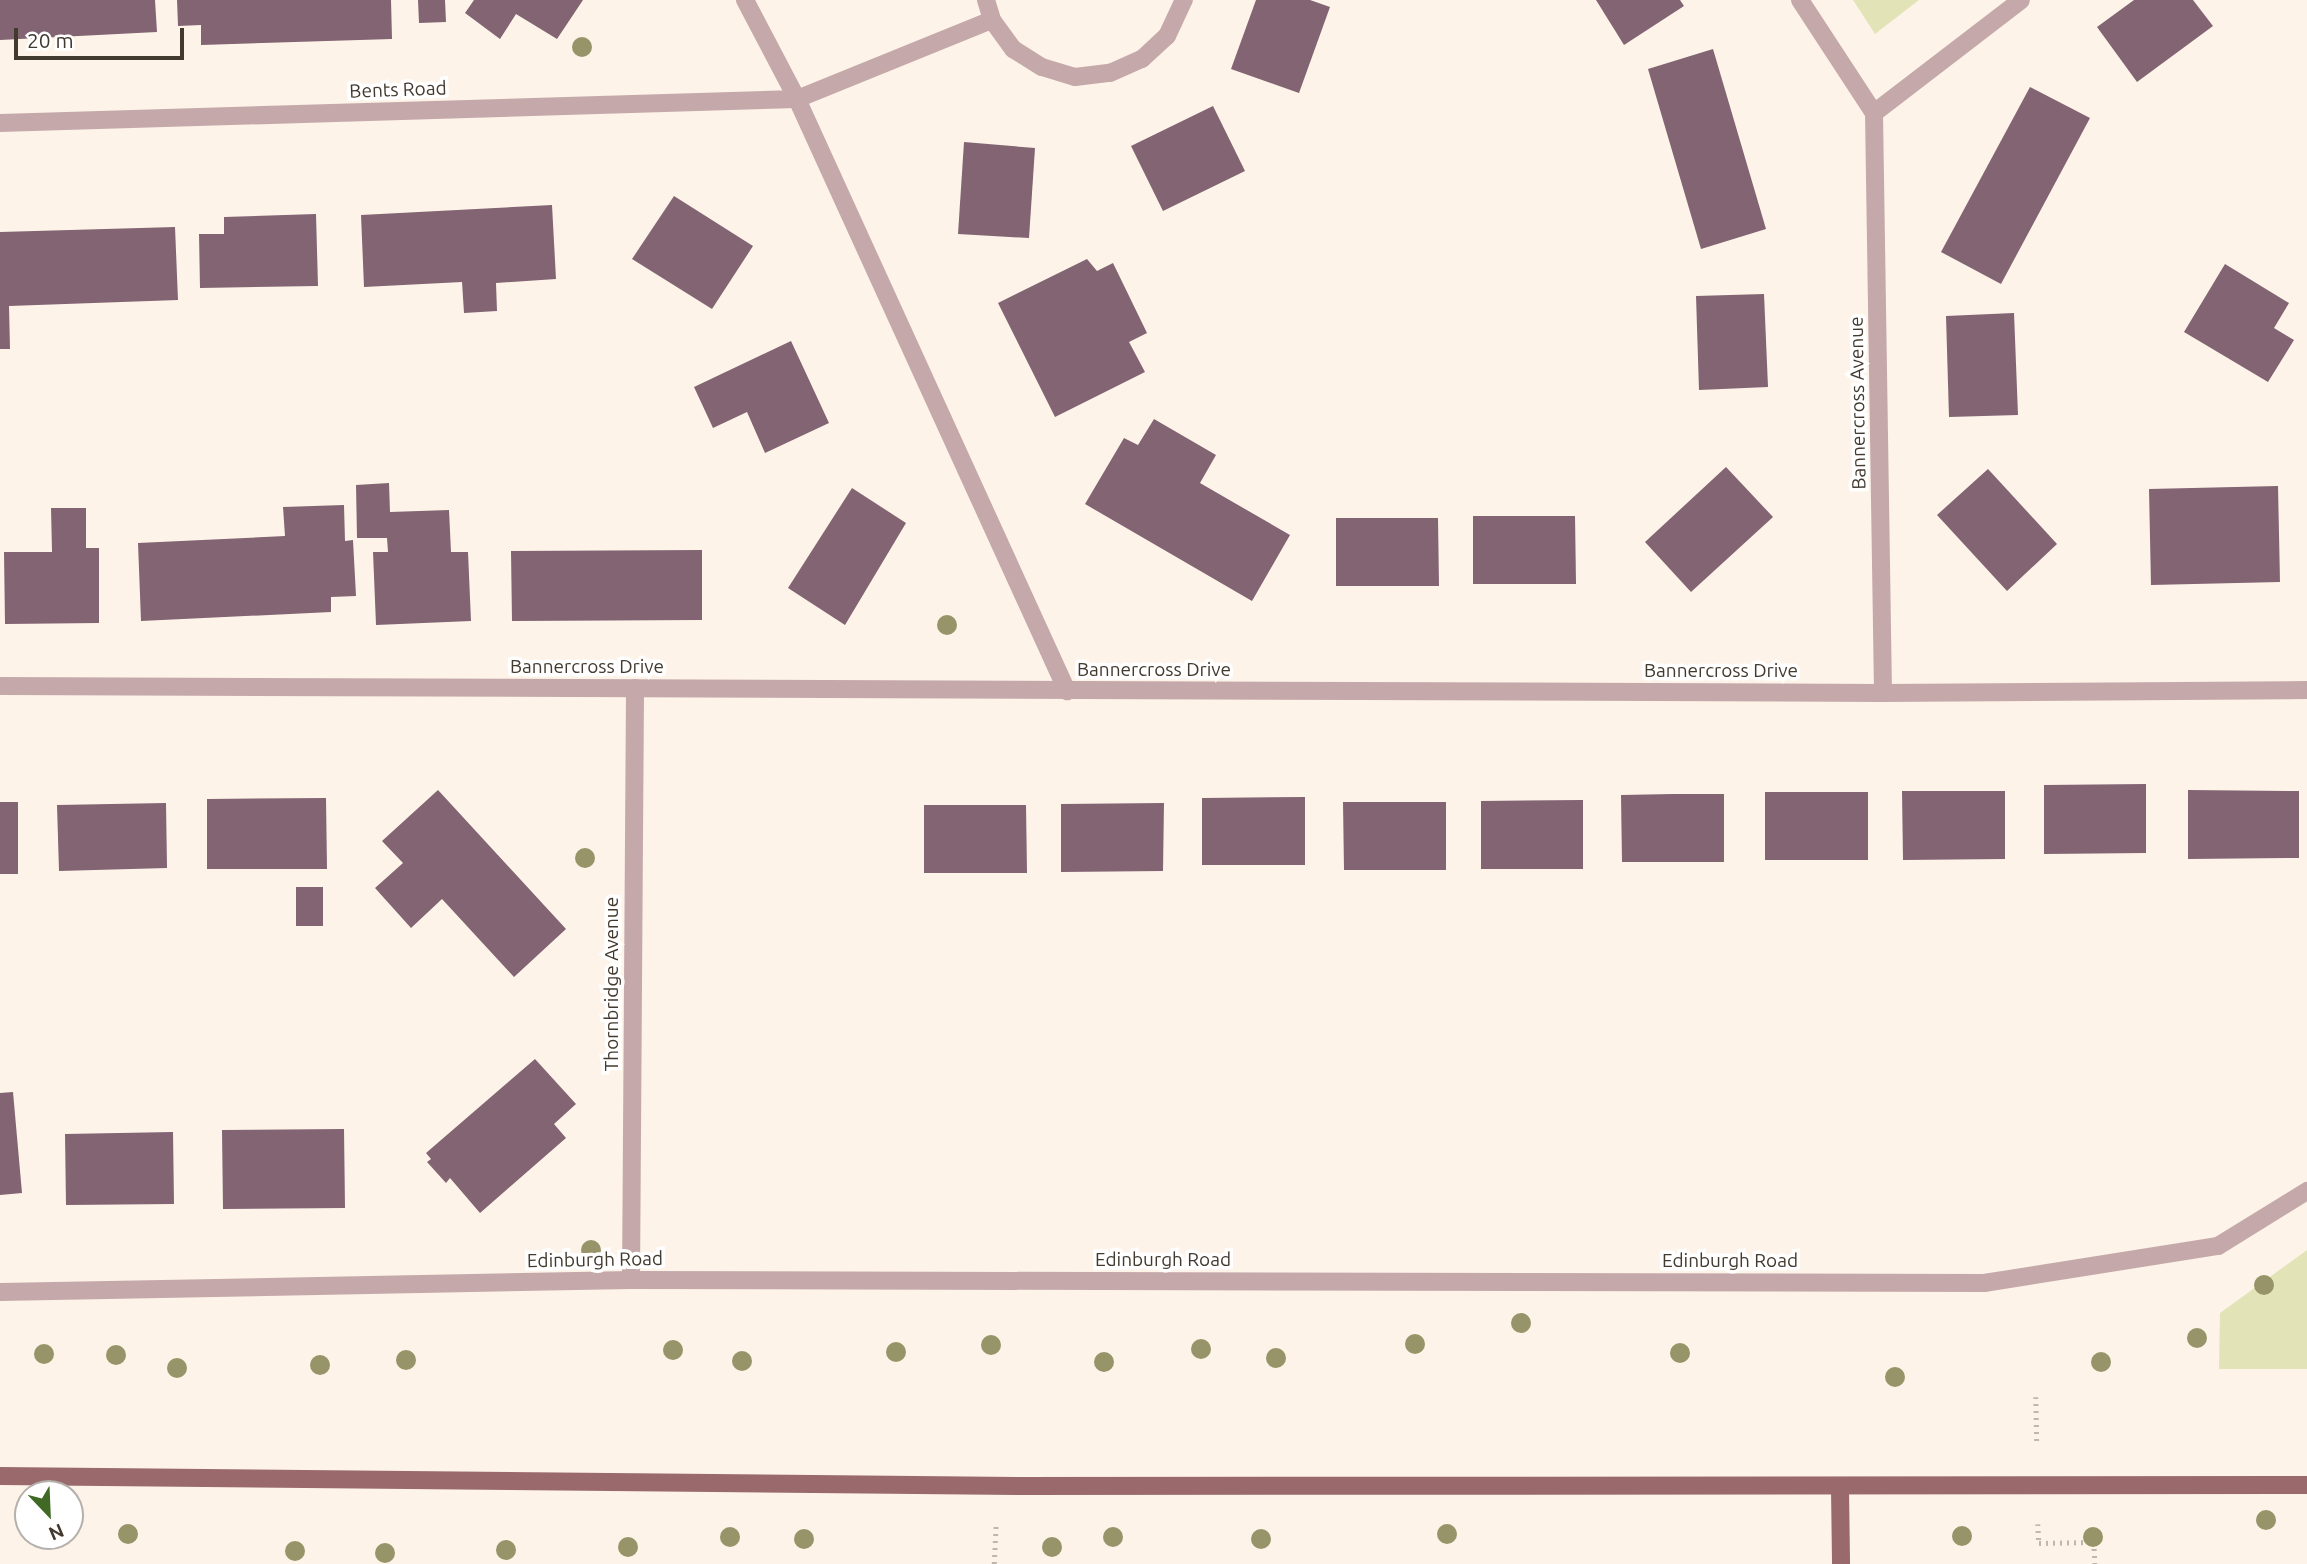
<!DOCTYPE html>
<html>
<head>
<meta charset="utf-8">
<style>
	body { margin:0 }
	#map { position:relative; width:2307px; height:1564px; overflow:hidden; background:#fdf3e9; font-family:Ubuntu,sans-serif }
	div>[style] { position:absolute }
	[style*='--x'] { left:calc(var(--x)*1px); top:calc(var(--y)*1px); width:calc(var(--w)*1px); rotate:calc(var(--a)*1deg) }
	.green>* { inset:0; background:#e2e4b8 }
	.building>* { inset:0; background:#826473 }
	.path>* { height:4.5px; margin-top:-2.25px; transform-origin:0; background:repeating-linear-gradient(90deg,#c0b6ac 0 2px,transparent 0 7px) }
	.minor>* { height:18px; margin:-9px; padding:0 9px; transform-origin:9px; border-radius:9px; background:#c5a9aa }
	.major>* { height:18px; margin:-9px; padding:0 9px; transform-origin:9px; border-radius:9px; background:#9a696c }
	.trees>* { width:20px; height:20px; margin:-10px; border-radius:50%; background:#989469 }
	span { translate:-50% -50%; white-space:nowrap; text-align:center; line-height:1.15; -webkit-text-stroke:7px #fff; paint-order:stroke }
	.street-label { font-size:19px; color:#433a2f }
	.north { position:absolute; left:14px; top:1480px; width:70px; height:70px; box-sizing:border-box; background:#fff; border:2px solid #b4b0ac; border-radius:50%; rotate:157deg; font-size:19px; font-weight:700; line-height:28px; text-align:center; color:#433a2f }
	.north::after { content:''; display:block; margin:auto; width:24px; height:32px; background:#406925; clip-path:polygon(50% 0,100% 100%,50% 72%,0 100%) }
	.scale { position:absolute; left:14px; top:28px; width:170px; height:32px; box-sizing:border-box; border:4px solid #433a2f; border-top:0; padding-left:9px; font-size:21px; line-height:24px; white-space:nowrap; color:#433a2f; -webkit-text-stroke:5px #fff; paint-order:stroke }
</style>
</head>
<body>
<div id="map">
	<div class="green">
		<div style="clip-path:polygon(1853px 0,1919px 0,1875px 34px)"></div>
		<div style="clip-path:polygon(2307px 1250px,2307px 1369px,2219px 1369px,2220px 1313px)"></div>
	</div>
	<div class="building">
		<div style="clip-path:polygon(0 0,155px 0,157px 32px,0 40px)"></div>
		<div style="clip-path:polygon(177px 0,391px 0,392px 39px,201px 45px,201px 25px,178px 26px)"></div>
		<div style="clip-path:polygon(418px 0,445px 0,446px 22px,419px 23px)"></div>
		<div style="clip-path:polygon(474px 0,583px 0,557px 39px,516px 14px,500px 39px,465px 13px)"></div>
		<div style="clip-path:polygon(1256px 0,1310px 0,1330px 7px,1299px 93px,1231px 69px)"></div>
		<div style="clip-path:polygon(1596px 0,1680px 0,1684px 6px,1624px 45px)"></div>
		<div style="clip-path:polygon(2134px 0,2193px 0,2213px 26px,2137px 82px,2097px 27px)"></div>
		<div style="clip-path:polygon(1713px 49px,1766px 229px,1701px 249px,1648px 69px)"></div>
		<div style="clip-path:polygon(2030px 87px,2090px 118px,2001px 284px,1941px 252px)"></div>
		<div style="clip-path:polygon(1213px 106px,1245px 171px,1163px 211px,1131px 146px)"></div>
		<div style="clip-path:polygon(964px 142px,1035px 148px,1029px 238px,958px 234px)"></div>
		<div style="clip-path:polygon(674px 196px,753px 246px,712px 309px,632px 259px)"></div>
		<div style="clip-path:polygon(552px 205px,556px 279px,496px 283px,497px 311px,464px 313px,462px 282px,364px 287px,361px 215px)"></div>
		<div style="clip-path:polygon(316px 214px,318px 286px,200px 288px,199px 234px,224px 234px,224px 217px)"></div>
		<div style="clip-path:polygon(175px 227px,178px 300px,9px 306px,10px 349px,0 349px,0 232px)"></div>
		<div style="clip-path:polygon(1087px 259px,1097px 271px,1113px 263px,1147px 333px,1129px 342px,1145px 372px,1055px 417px,998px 303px)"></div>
		<div style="clip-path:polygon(2225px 264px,2289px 303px,2274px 328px,2294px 340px,2268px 382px,2184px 332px)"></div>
		<div style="clip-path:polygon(1764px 294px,1768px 387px,1699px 390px,1696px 296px)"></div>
		<div style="clip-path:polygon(2014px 313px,2018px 415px,1949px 417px,1946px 316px)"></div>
		<div style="clip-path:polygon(791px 341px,829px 423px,765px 453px,747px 412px,713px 428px,694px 387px)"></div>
		<div style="clip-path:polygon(1154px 419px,1216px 455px,1200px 483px,1290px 535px,1252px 601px,1085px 504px,1124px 438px,1138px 445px)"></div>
		<div style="clip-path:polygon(1726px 467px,1773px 517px,1691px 592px,1645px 542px)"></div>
		<div style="clip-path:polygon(1988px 469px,2057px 544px,2007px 591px,1937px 515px)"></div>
		<div style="clip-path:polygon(389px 483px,390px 512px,449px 510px,451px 552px,468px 552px,471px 621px,376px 625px,373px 552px,388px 552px,387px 538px,357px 538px,356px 485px)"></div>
		<div style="clip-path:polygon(2278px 486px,2280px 582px,2151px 585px,2149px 489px)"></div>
		<div style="clip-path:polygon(852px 488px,906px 523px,845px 625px,788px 588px)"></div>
		<div style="clip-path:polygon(344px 505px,345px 541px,353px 540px,356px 596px,331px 597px,331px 612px,141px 621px,138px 543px,285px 536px,283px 507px)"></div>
		<div style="clip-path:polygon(51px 508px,86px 508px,86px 548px,99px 548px,99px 623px,5px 624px,4px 552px,52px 552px)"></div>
		<div style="clip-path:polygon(1473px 516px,1575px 516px,1576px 584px,1473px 584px)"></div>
		<div style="clip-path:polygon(1336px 518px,1438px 518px,1439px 586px,1336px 586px)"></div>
		<div style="clip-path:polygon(702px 550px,702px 620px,512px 621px,511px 551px)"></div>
		<div style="clip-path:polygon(2146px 784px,2146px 853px,2044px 854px,2044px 785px)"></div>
		<div style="clip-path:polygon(438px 790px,566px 929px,514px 977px,442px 899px,411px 928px,375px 888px,403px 863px,382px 841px)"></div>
		<div style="clip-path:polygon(2188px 790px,2299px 791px,2299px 858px,2188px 859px)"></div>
		<div style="clip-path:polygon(1902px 791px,2005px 791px,2005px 859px,1903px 860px)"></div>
		<div style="clip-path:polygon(1765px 792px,1868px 792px,1868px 860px,1765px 860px)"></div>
		<div style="clip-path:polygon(1673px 794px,1724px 794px,1724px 862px,1622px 862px,1621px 795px)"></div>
		<div style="clip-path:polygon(1305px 797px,1305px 865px,1202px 865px,1202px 798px)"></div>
		<div style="clip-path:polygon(326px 798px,327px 869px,207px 869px,207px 799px)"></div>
		<div style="clip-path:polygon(1583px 800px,1583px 869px,1481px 869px,1481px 801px)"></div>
		<div style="clip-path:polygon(0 802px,18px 802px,18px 874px,0 874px)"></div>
		<div style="clip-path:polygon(1343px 802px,1446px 802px,1446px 870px,1344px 870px)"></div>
		<div style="clip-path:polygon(166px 803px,167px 868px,59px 871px,57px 805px)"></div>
		<div style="clip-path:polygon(1164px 803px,1163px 871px,1061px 872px,1061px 804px)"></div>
		<div style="clip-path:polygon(924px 805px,1026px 805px,1027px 873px,924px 873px)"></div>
		<div style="clip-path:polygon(296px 887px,323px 887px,323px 926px,296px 926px)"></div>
		<div style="clip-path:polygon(535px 1059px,576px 1104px,554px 1124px,566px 1138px,480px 1213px,450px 1178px,446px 1183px,427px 1162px,431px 1159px,426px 1153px)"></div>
		<div style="clip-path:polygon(13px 1092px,22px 1193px,0 1195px,0 1093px)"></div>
		<div style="clip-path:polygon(344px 1129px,345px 1208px,223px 1209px,222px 1130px)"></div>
		<div style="clip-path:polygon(173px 1132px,174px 1204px,66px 1205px,65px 1134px)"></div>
	</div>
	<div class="path">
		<div style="--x:2036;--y:1397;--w:48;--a:88.8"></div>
		<div style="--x:2038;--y:1524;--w:19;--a:87"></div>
		<div style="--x:2039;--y:1543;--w:55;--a:-1"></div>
		<div style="--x:2094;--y:1542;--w:22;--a:87"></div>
		<div style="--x:994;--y:1564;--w:41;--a:-87.2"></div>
	</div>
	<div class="minor">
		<div style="--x:745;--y:0;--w:112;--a:62.3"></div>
		<div style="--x:797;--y:99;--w:651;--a:65.48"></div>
		<div style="--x:986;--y:0;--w:21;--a:73"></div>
		<div style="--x:992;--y:20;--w:36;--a:54"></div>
		<div style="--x:1013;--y:49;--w:34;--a:32"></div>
		<div style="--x:1042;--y:67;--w:34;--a:17"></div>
		<div style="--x:1075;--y:77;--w:35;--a:-7"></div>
		<div style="--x:1110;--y:73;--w:35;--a:-24"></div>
		<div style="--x:1142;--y:59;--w:34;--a:-43"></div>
		<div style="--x:1167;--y:36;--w:40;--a:-65"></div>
		<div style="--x:1800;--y:0;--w:135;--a:56.8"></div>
		<div style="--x:1874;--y:113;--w:580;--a:89.11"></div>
		<div style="--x:1874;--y:113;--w:185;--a:-37.5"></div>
		<div style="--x:0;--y:123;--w:797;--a:-1.72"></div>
		<div style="--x:797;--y:99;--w:210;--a:-22.1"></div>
		<div style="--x:0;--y:686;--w:1883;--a:0.21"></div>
		<div style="--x:1883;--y:693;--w:424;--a:-0.4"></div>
		<div style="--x:631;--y:1280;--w:592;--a:-89.61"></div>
		<div style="--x:0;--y:1292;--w:631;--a:-1.09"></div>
		<div style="--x:631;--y:1280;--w:1353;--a:0.13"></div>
		<div style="--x:1984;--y:1283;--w:237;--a:-9"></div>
		<div style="--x:2218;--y:1246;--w:105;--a:-31.7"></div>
	</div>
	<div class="major">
		<div style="--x:0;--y:1476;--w:1017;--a:0.56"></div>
		<div style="--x:1017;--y:1486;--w:1290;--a:-0.04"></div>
		<div style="--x:1840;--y:1489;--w:75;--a:89.2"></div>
	</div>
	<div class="trees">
		<div style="left:582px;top:47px"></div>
		<div style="left:947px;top:625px"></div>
		<div style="left:585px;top:858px"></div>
		<div style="left:591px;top:1250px"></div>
		<div style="left:2264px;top:1285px"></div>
		<div style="left:1521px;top:1323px"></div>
		<div style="left:2197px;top:1338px"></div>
		<div style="left:1415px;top:1344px"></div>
		<div style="left:991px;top:1345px"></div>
		<div style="left:1201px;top:1349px"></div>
		<div style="left:673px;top:1350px"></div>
		<div style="left:896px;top:1352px"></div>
		<div style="left:1680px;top:1353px"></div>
		<div style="left:44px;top:1354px"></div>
		<div style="left:116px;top:1355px"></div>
		<div style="left:1276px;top:1358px"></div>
		<div style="left:406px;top:1360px"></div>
		<div style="left:742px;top:1361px"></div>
		<div style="left:1104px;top:1362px"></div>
		<div style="left:2101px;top:1362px"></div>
		<div style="left:320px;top:1365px"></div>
		<div style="left:177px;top:1368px"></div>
		<div style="left:1895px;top:1377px"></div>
		<div style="left:2266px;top:1520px"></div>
		<div style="left:128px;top:1534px"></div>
		<div style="left:1447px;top:1534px"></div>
		<div style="left:1962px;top:1536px"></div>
		<div style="left:730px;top:1537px"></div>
		<div style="left:1113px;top:1537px"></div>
		<div style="left:2093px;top:1537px"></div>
		<div style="left:804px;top:1539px"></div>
		<div style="left:1261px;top:1539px"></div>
		<div style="left:628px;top:1547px"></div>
		<div style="left:1052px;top:1547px"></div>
		<div style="left:506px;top:1550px"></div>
		<div style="left:295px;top:1551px"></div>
		<div style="left:385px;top:1553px"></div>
	</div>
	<div class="street-label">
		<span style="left:398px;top:90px;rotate:-2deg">Bents Road</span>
		<span style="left:1858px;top:403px;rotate:-91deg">Bannercross Avenue</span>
		<span style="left:587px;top:667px">Bannercross Drive</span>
		<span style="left:1154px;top:670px">Bannercross Drive</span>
		<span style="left:1721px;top:671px">Bannercross Drive</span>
		<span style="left:612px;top:984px;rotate:-90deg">Thornbridge Avenue</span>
		<span style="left:595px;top:1260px;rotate:-1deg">Edinburgh Road</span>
		<span style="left:1163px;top:1260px">Edinburgh Road</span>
		<span style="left:1730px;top:1261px">Edinburgh Road</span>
	</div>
	<div class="north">N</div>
	<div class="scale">20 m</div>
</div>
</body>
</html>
